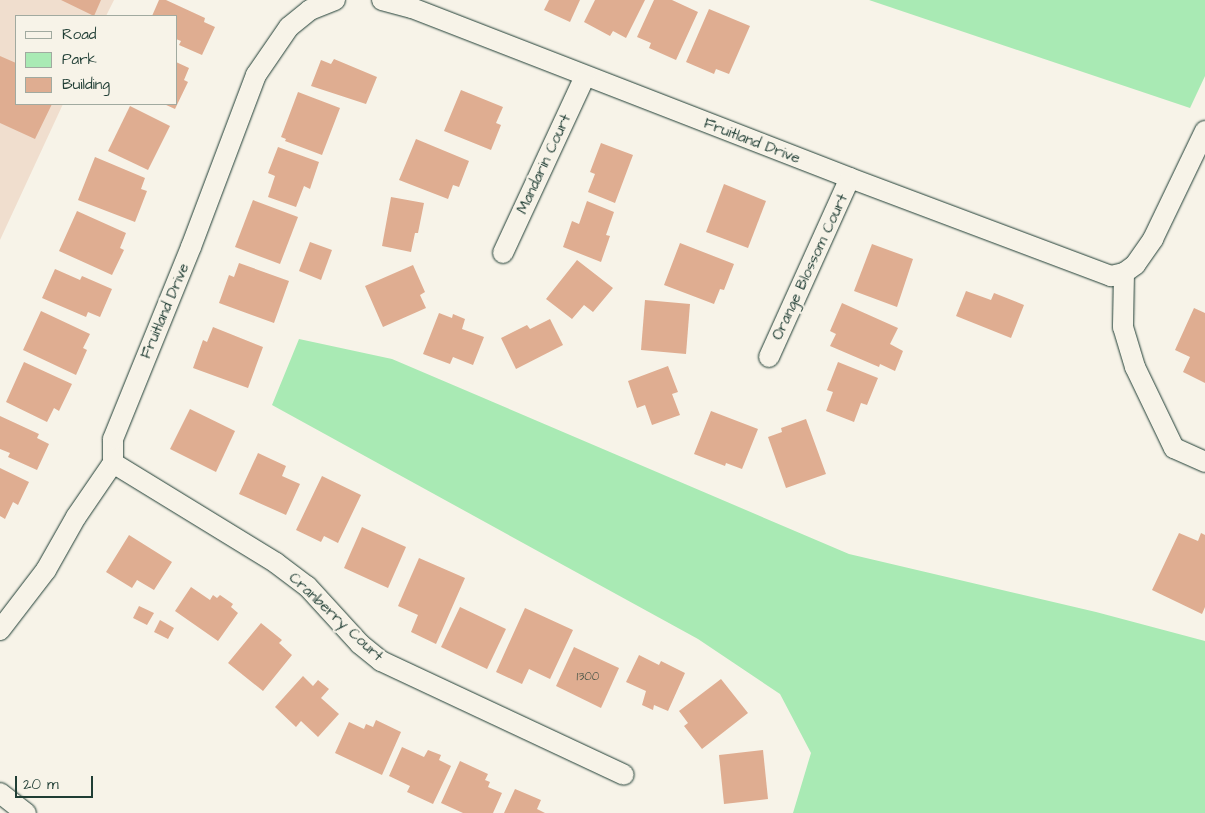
<!DOCTYPE html>
<html>
<head>
<meta charset="utf-8">
<style>
	body { margin:0 }
	#map { position:relative; width:1205px; height:813px; overflow:hidden; background:#f7f3e8; font-family:"Architects Daughter",sans-serif }
	div>[style] { position:absolute }
	[style*='--x'] { left:calc(var(--x)*1px); top:calc(var(--y)*1px); width:calc(var(--w)*1px); rotate:calc(var(--a)*1deg) }
	.built>* { inset:0; background:#f0dece }
	.green>* { inset:0; background:#a9eab4 }
	.building>* { inset:0; background:#dfad91 }
	.roads { filter:drop-shadow(0 0 1px #1f3d34) drop-shadow(0 0 1px #1f3d34) }
	.street>* { height:20px; margin:-10px; padding:0 10px; transform-origin:10px; border-radius:10px; background:#f7f3e8 }
	span { translate:-50% -50%; white-space:nowrap; text-align:center; line-height:1.15; -webkit-text-stroke:4px #f7f3e8; paint-order:stroke }
	.number-label { font-size:12px; color:#4f594b }
	.number-label span { -webkit-text-stroke-width:0 }
	.street-label { font-size:15px; color:#1f3d34 }
	.legend { position:absolute; left:15px; top:15px; width:162px; height:90px; box-sizing:border-box; background:#f7f3e8; border:1px solid #a1aaa0; margin:0; padding:6px 9px; list-style:none; font-size:15px; color:#1f3d34 }
	.legend li { display:flex; align-items:center; gap:10px; height:25px }
	.legend b { width:25px; border:1px solid #a1aaa0 }
	.scale { position:absolute; left:15px; top:776px; width:78px; height:22px; box-sizing:border-box; border:2px solid #1f3d34; border-top:0; padding-left:6px; font-size:15px; line-height:18px; white-space:nowrap; color:#1f3d34; -webkit-text-stroke:4px #f7f3e8; paint-order:stroke }
</style>
</head>
<body>
<div id="map">
	<div class="built">
		<div style="clip-path:polygon(0 0,114px 0,106px 16px,16px 16px,16px 104px,63px 104px,0 240px)"></div>
	</div>
	<div class="green">
		<div style="clip-path:polygon(869px 0,1205px 0,1205px 76px,1190px 108px)"></div>
		<div style="clip-path:polygon(299px 339px,392px 359px,849px 554px,1096px 612px,1205px 641px,1205px 813px,793px 813px,811px 753px,780px 694px,698px 639px,272px 405px)"></div>
	</div>
	<div class="building">
		<div style="clip-path:polygon(61px 0,101px 0,94px 16px)"></div>
		<div style="clip-path:polygon(159px 0,166px 0,205px 18px,204px 22px,215px 27px,202px 55px,179px 45px,181px 41px,176px 39px,176px 16px,152px 16px)"></div>
		<div style="clip-path:polygon(549px 0,580px 0,570px 22px,544px 10px)"></div>
		<div style="clip-path:polygon(595px 0,645px 0,626px 38px,613px 31px,610px 36px,584px 22px)"></div>
		<div style="clip-path:polygon(654px 0,672px 0,698px 12px,676px 60px,649px 48px,651px 43px,637px 37px)"></div>
		<div style="clip-path:polygon(709px 9px,750px 26px,729px 74px,716px 69px,714px 74px,686px 62px)"></div>
		<div style="clip-path:polygon(0 56px,16px 63px,16px 104px,52px 104px,35px 139px,0 123px)"></div>
		<div style="clip-path:polygon(334px 59px,377px 77px,366px 104px,311px 86px,321px 60px,331px 64px)"></div>
		<div style="clip-path:polygon(176px 62px,189px 68px,184px 80px,188px 82px,175px 109px,164px 104px,176px 104px)"></div>
		<div style="clip-path:polygon(461px 90px,503px 107px,496px 123px,501px 125px,491px 150px,444px 131px)"></div>
		<div style="clip-path:polygon(298px 92px,340px 108px,322px 155px,285px 141px,286px 139px,281px 137px)"></div>
		<div style="clip-path:polygon(130px 106px,170px 126px,148px 170px,108px 151px)"></div>
		<div style="clip-path:polygon(416px 139px,469px 161px,459px 187px,453px 185px,448px 199px,399px 180px)"></div>
		<div style="clip-path:polygon(601px 143px,633px 155px,615px 203px,588px 192px,595px 174px,590px 172px)"></div>
		<div style="clip-path:polygon(278px 147px,319px 162px,310px 189px,304px 186px,296px 207px,268px 197px,275px 176px,268px 173px)"></div>
		<div style="clip-path:polygon(95px 157px,145px 178px,141px 189px,147px 191px,135px 222px,78px 200px)"></div>
		<div style="clip-path:polygon(724px 184px,766px 201px,748px 248px,706px 232px)"></div>
		<div style="clip-path:polygon(391px 197px,424px 203px,418px 233px,415px 233px,411px 252px,382px 246px)"></div>
		<div style="clip-path:polygon(253px 200px,298px 217px,280px 264px,235px 247px)"></div>
		<div style="clip-path:polygon(587px 201px,614px 212px,606px 235px,610px 236px,601px 262px,563px 247px,572px 221px,579px 224px)"></div>
		<div style="clip-path:polygon(77px 211px,126px 233px,120px 248px,124px 250px,112px 275px,59px 251px)"></div>
		<div style="clip-path:polygon(310px 242px,332px 250px,321px 280px,299px 271px)"></div>
		<div style="clip-path:polygon(680px 243px,734px 264px,724px 290px,720px 289px,714px 304px,664px 285px)"></div>
		<div style="clip-path:polygon(872px 244px,913px 259px,897px 307px,854px 291px)"></div>
		<div style="clip-path:polygon(577px 260px,613px 288px,593px 312px,584px 305px,572px 319px,546px 299px)"></div>
		<div style="clip-path:polygon(239px 263px,289px 281px,274px 323px,219px 303px,229px 275px,234px 277px)"></div>
		<div style="clip-path:polygon(413px 265px,425px 292px,420px 295px,426px 308px,383px 327px,365px 286px)"></div>
		<div style="clip-path:polygon(55px 269px,80px 280px,82px 276px,112px 289px,100px 317px,88px 312px,86px 317px,42px 298px)"></div>
		<div style="clip-path:polygon(966px 291px,991px 300px,994px 293px,1024px 305px,1011px 338px,956px 316px)"></div>
		<div style="clip-path:polygon(645px 300px,690px 304px,686px 354px,641px 350px)"></div>
		<div style="clip-path:polygon(842px 303px,898px 328px,890px 344px,903px 351px,895px 371px,880px 364px,879px 367px,830px 346px,836px 334px,830px 331px)"></div>
		<div style="clip-path:polygon(1194px 308px,1205px 313px,1205px 383px,1183px 372px,1190px 357px,1175px 350px)"></div>
		<div style="clip-path:polygon(41px 311px,90px 334px,83px 348px,87px 350px,76px 375px,23px 350px)"></div>
		<div style="clip-path:polygon(439px 313px,452px 318px,453px 314px,465px 319px,462px 329px,484px 337px,473px 365px,453px 357px,450px 364px,423px 354px)"></div>
		<div style="clip-path:polygon(550px 319px,563px 345px,516px 369px,501px 338px,527px 325px,530px 329px)"></div>
		<div style="clip-path:polygon(213px 327px,263px 347px,248px 388px,193px 368px,203px 340px,207px 342px)"></div>
		<div style="clip-path:polygon(24px 362px,72px 384px,59px 411px,54px 408px,47px 422px,6px 402px)"></div>
		<div style="clip-path:polygon(838px 362px,878px 378px,867px 405px,861px 403px,854px 422px,826px 411px,833px 392px,827px 390px)"></div>
		<div style="clip-path:polygon(668px 366px,678px 392px,672px 394px,680px 415px,652px 425px,645px 405px,637px 408px,628px 381px)"></div>
		<div style="clip-path:polygon(190px 409px,235px 431px,216px 472px,170px 449px)"></div>
		<div style="clip-path:polygon(711px 411px,758px 429px,742px 469px,726px 463px,725px 466px,694px 454px)"></div>
		<div style="clip-path:polygon(0 416px,39px 434px,37px 438px,49px 444px,37px 470px,8px 457px,10px 453px,0 449px)"></div>
		<div style="clip-path:polygon(806px 419px,826px 474px,786px 488px,768px 437px,782px 432px,781px 428px)"></div>
		<div style="clip-path:polygon(258px 453px,286px 466px,282px 476px,300px 484px,286px 515px,239px 494px)"></div>
		<div style="clip-path:polygon(0 468px,29px 482px,18px 505px,13px 502px,5px 519px,0 516px)"></div>
		<div style="clip-path:polygon(322px 476px,361px 495px,338px 543px,324px 536px,321px 542px,296px 530px)"></div>
		<div style="clip-path:polygon(362px 527px,406px 547px,388px 588px,344px 568px)"></div>
		<div style="clip-path:polygon(1179px 533px,1198px 541px,1201px 533px,1205px 535px,1205px 607px,1202px 614px,1152px 590px)"></div>
		<div style="clip-path:polygon(129px 535px,172px 562px,154px 590px,137px 580px,132px 588px,106px 572px)"></div>
		<div style="clip-path:polygon(419px 558px,465px 578px,436px 644px,411px 632px,418px 615px,398px 606px)"></div>
		<div style="clip-path:polygon(191px 587px,210px 600px,213px 595px,217px 598px,220px 595px,233px 604px,231px 607px,238px 613px,218px 641px,175px 611px)"></div>
		<div style="clip-path:polygon(139px 606px,154px 613px,147px 625px,133px 618px)"></div>
		<div style="clip-path:polygon(460px 607px,506px 629px,487px 669px,441px 647px)"></div>
		<div style="clip-path:polygon(525px 608px,573px 630px,550px 679px,529px 669px,522px 684px,496px 672px)"></div>
		<div style="clip-path:polygon(160px 620px,174px 628px,168px 639px,154px 632px)"></div>
		<div style="clip-path:polygon(261px 623px,282px 640px,279px 643px,292px 655px,263px 691px,228px 663px)"></div>
		<div style="clip-path:polygon(574px 647px,619px 668px,601px 708px,556px 686px)"></div>
		<div style="clip-path:polygon(639px 655px,659px 665px,661px 661px,685px 673px,668px 711px,654px 705px,653px 710px,642px 705px,646px 691px,626px 682px)"></div>
		<div style="clip-path:polygon(303px 676px,313px 686px,318px 680px,329px 689px,321px 698px,339px 714px,318px 737px,301px 721px,296px 727px,275px 707px)"></div>
		<div style="clip-path:polygon(721px 679px,748px 713px,702px 749px,684px 726px,688px 723px,679px 711px)"></div>
		<div style="clip-path:polygon(376px 720px,401px 732px,382px 775px,335px 753px,349px 722px,364px 729px,366px 724px,373px 727px)"></div>
		<div style="clip-path:polygon(402px 747px,424px 757px,428px 750px,441px 755px,439px 760px,451px 766px,433px 804px,407px 792px,410px 786px,389px 776px)"></div>
		<div style="clip-path:polygon(763px 750px,768px 799px,724px 804px,719px 755px)"></div>
		<div style="clip-path:polygon(460px 761px,488px 774px,485px 780px,490px 782px,488px 787px,502px 793px,493px 813px,463px 813px,441px 803px)"></div>
		<div style="clip-path:polygon(515px 789px,541px 800px,537px 809px,545px 813px,504px 813px)"></div>
	</div>
	<div class="roads">
		<div class="street">
			<div style="--x:382;--y:0;--w:31;--a:15"></div>
			<div style="--x:412;--y:8;--w:470;--a:21.2"></div>
			<div style="--x:850;--y:178;--w:279;--a:20.6"></div>
			<div style="--x:1111;--y:276;--w:13;--a:-13"></div>
			<div style="--x:1124;--y:273;--w:14;--a:-36"></div>
			<div style="--x:1135;--y:265;--w:32;--a:-55"></div>
			<div style="--x:1153;--y:239;--w:120;--a:-64.3"></div>
			<div style="--x:503;--y:253;--w:195;--a:-65.1"></div>
			<div style="--x:1124;--y:273;--w:54;--a:91.1"></div>
			<div style="--x:1123;--y:327;--w:42;--a:73.3"></div>
			<div style="--x:1135;--y:367;--w:90;--a:64.3"></div>
			<div style="--x:1174;--y:448;--w:34;--a:24"></div>
			<div style="--x:769;--y:357;--w:196;--a:-65.7"></div>
			<div style="--x:113;--y:463;--w:191;--a:31.5"></div>
			<div style="--x:276;--y:563;--w:39;--a:37"></div>
			<div style="--x:307;--y:586;--w:79;--a:47.6"></div>
			<div style="--x:360;--y:644;--w:27;--a:39"></div>
			<div style="--x:381;--y:661;--w:268;--a:25.1"></div>
			<div style="--x:0;--y:630;--w:76;--a:-52.5"></div>
			<div style="--x:46;--y:570;--w:61;--a:-60.5"></div>
			<div style="--x:76;--y:517;--w:65;--a:-55.6"></div>
			<div style="--x:113;--y:463;--w:24;--a:-90"></div>
			<div style="--x:113;--y:439;--w:207;--a:-67.9"></div>
			<div style="--x:191;--y:247;--w:184;--a:-69.3"></div>
			<div style="--x:256;--y:75;--w:58;--a:-55.5"></div>
			<div style="--x:289;--y:27;--w:27;--a:-39"></div>
			<div style="--x:310;--y:10;--w:27;--a:-22"></div>
			<div style="--x:0;--y:793;--w:33;--a:38"></div>
		</div>
	</div>
	<div class="number-label">
		<span style="left:588px;top:677px">1300</span>
	</div>
	<div class="street-label">
		<span style="left:752px;top:141px;rotate:21deg">Fruitland Drive</span>
		<span style="left:544px;top:164px;rotate:-65deg">Mandarin Court</span>
		<span style="left:810px;top:267px;rotate:-65deg">Orange Blossom Court</span>
		<span style="left:165px;top:311px;rotate:-67deg">Fruitland Drive</span>
		<span style="left:336px;top:617px;rotate:43deg">Cranberry Court</span>
	</div>
	<ul class="legend">
	<li><b style="height:6px;background:#f7f3e8"></b>Road</li>
	<li><b style="height:14px;background:#a9eab4"></b>Park</li>
	<li><b style="height:14px;background:#dfad91"></b>Building</li>
	</ul>
	<div class="scale">20 m</div>
</div>
</body>
</html>
